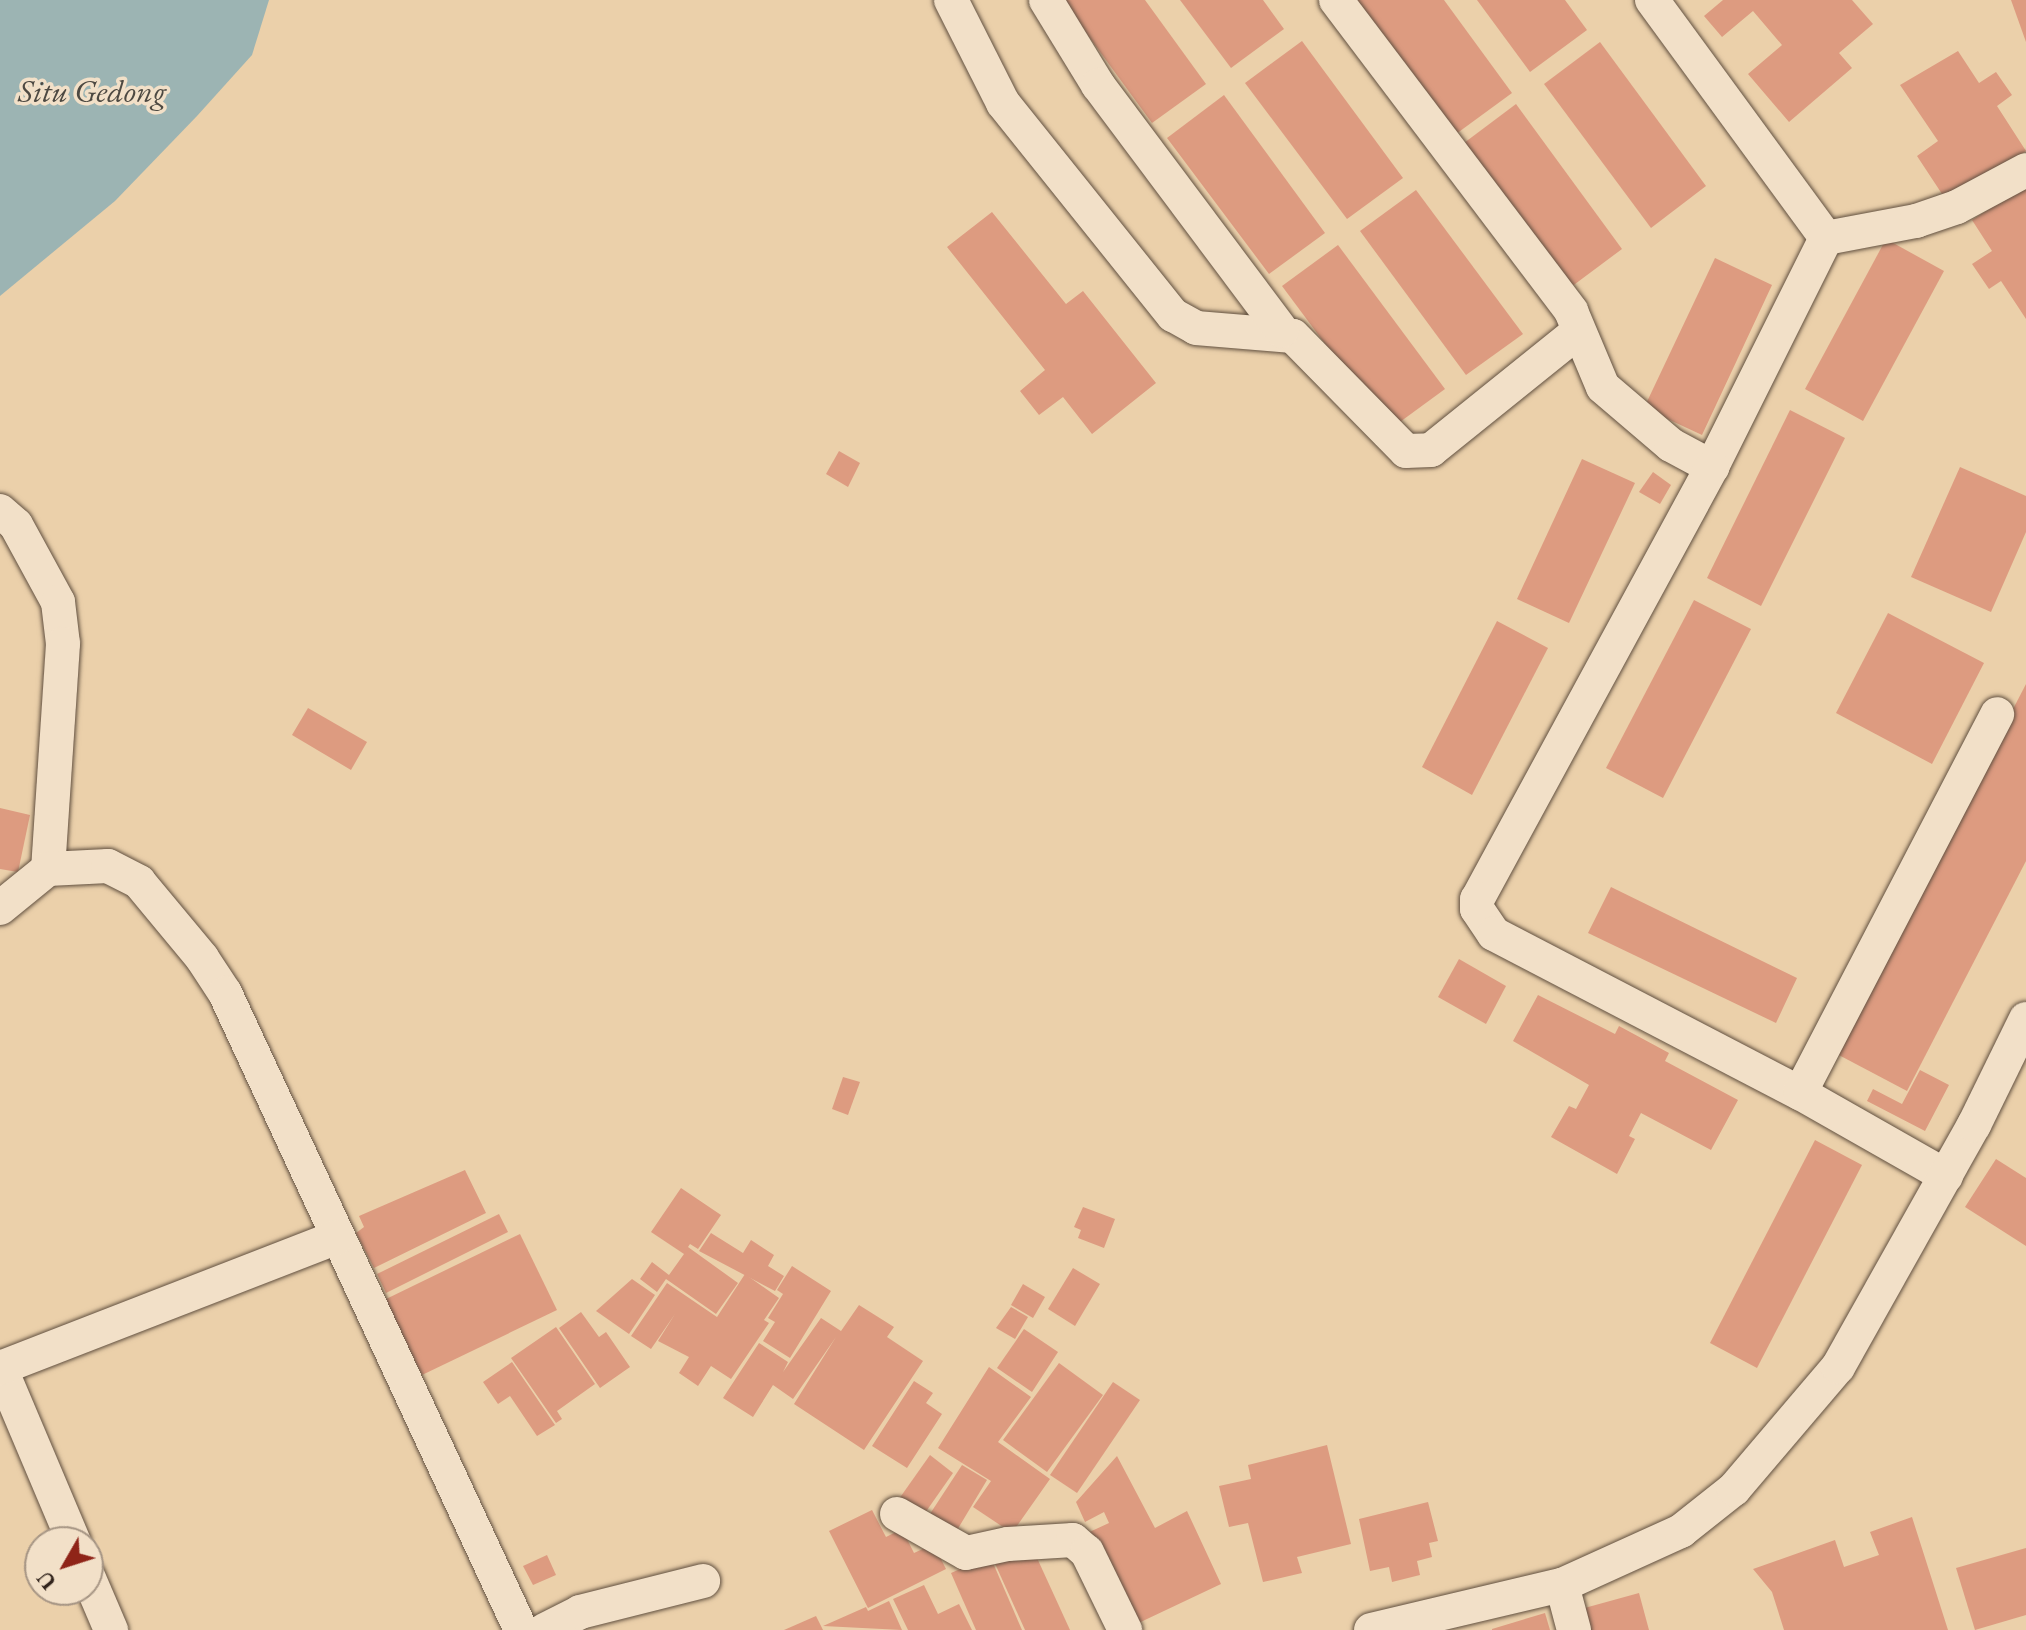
<!DOCTYPE html>
<html>
<head>
<meta charset="utf-8">
<style>
	body { margin:0 }
	#map { position:relative; width:2026px; height:1630px; overflow:hidden; background:#ebd0aa; font-family:"EB Garamond",serif }
	div>[style] { position:absolute }
	[style*='--x'] { left:calc(var(--x)*1px); top:calc(var(--y)*1px); width:calc(var(--w)*1px); rotate:calc(var(--a)*1deg) }
	.water>* { inset:0; background:#9cb4b3 }
	.building>* { inset:0; background:#dd9b80 }
	.roads { filter:drop-shadow(0 0 2px #615040) drop-shadow(0 0 2px #615040) }
	.street>* { height:34px; margin:-17px; padding:0 17px; transform-origin:17px; border-radius:17px; background:#f2e0c8 }
	span { translate:-50% -50%; white-space:nowrap; text-align:center; line-height:1.15; -webkit-text-stroke:7px #f2e0c8; paint-order:stroke }
	.water-label { font-size:32px; color:#4d4942; font-style:italic }
	.north { position:absolute; left:24px; top:1526px; width:80px; height:80px; box-sizing:border-box; background:#f2e0c8; border:2px solid #a69584; border-radius:50%; rotate:231deg; font-size:22px; font-weight:700; line-height:32px; text-align:center; color:#33251d }
	.north::after { content:''; display:block; margin:auto; width:28px; height:36px; background:#8f2418; clip-path:polygon(50% 0,100% 100%,50% 72%,0 100%) }
</style>
</head>
<body>
<div id="map">
	<div class="water">
		<div style="clip-path:polygon(0 0,269px 0,252px 55px,197px 116px,115px 201px,0 296px)"></div>
	</div>
	<div class="building">
		<div style="clip-path:polygon(1062px 0,1145px 0,1206px 84px,1152px 123px)"></div>
		<div style="clip-path:polygon(1180px 0,1263px 0,1284px 29px,1231px 68px)"></div>
		<div style="clip-path:polygon(1356px 0,1444px 0,1512px 93px,1456px 134px)"></div>
		<div style="clip-path:polygon(1477px 0,1565px 0,1587px 30px,1530px 72px)"></div>
		<div style="clip-path:polygon(1723px 0,1852px 0,1873px 24px,1839px 53px,1852px 68px,1789px 122px,1748px 74px,1782px 45px,1753px 11px,1722px 37px,1704px 16px)"></div>
		<div style="clip-path:polygon(2011px 0,2026px 0,2026px 42px)"></div>
		<div style="clip-path:polygon(1302px 41px,1403px 178px,1347px 219px,1245px 83px)"></div>
		<div style="clip-path:polygon(1600px 42px,1706px 186px,1651px 228px,1544px 84px)"></div>
		<div style="clip-path:polygon(1958px 51px,1979px 83px,1996px 72px,2012px 95px,1997px 106px,2026px 151px,1964px 193px,1944px 197px,1917px 156px,1938px 141px,1900px 85px)"></div>
		<div style="clip-path:polygon(1224px 95px,1325px 233px,1269px 274px,1167px 138px)"></div>
		<div style="clip-path:polygon(1516px 104px,1622px 249px,1567px 290px,1460px 146px)"></div>
		<div style="clip-path:polygon(2026px 185px,2026px 319px,2001px 281px,1989px 289px,1972px 264px,1992px 251px,1972px 220px)"></div>
		<div style="clip-path:polygon(1416px 190px,1523px 334px,1466px 375px,1360px 231px)"></div>
		<div style="clip-path:polygon(992px 212px,1066px 304px,1083px 291px,1156px 383px,1092px 434px,1063px 397px,1039px 415px,1020px 391px,1045px 370px,947px 247px)"></div>
		<div style="clip-path:polygon(1886px 239px,1944px 271px,1863px 421px,1805px 389px)"></div>
		<div style="clip-path:polygon(1338px 245px,1445px 389px,1389px 430px,1282px 286px)"></div>
		<div style="clip-path:polygon(1715px 258px,1772px 285px,1702px 435px,1644px 408px)"></div>
		<div style="clip-path:polygon(1790px 410px,1845px 438px,1761px 606px,1707px 578px)"></div>
		<div style="clip-path:polygon(839px 451px,860px 463px,848px 487px,826px 474px)"></div>
		<div style="clip-path:polygon(1582px 459px,1635px 483px,1569px 623px,1517px 599px)"></div>
		<div style="clip-path:polygon(1960px 467px,2026px 496px,2026px 532px,1991px 612px,1911px 577px)"></div>
		<div style="clip-path:polygon(1653px 472px,1671px 485px,1660px 504px,1639px 492px)"></div>
		<div style="clip-path:polygon(1694px 600px,1751px 629px,1663px 798px,1606px 768px)"></div>
		<div style="clip-path:polygon(1888px 613px,1984px 663px,1932px 764px,1836px 713px)"></div>
		<div style="clip-path:polygon(1497px 621px,1548px 648px,1472px 795px,1422px 767px)"></div>
		<div style="clip-path:polygon(2026px 684px,2026px 861px,1907px 1091px,1835px 1053px)"></div>
		<div style="clip-path:polygon(308px 708px,367px 742px,351px 770px,292px 735px)"></div>
		<div style="clip-path:polygon(0 808px,30px 815px,18px 872px,0 869px)"></div>
		<div style="clip-path:polygon(1611px 887px,1797px 978px,1776px 1023px,1588px 933px)"></div>
		<div style="clip-path:polygon(1459px 959px,1506px 986px,1486px 1024px,1438px 997px)"></div>
		<div style="clip-path:polygon(1538px 995px,1615px 1034px,1619px 1026px,1669px 1053px,1665px 1061px,1738px 1100px,1711px 1150px,1641px 1113px,1629px 1136px,1635px 1139px,1617px 1174px,1551px 1137px,1569px 1106px,1576px 1109px,1589px 1085px,1513px 1041px)"></div>
		<div style="clip-path:polygon(1920px 1070px,1949px 1085px,1925px 1131px,1867px 1101px,1873px 1089px,1902px 1104px)"></div>
		<div style="clip-path:polygon(843px 1077px,860px 1082px,848px 1115px,832px 1109px)"></div>
		<div style="clip-path:polygon(1815px 1140px,1862px 1165px,1757px 1368px,1710px 1343px)"></div>
		<div style="clip-path:polygon(1996px 1159px,2026px 1178px,2026px 1246px,1965px 1207px)"></div>
		<div style="clip-path:polygon(465px 1170px,486px 1213px,374px 1268px,356px 1233px,364px 1227px,359px 1216px)"></div>
		<div style="clip-path:polygon(681px 1188px,721px 1215px,698px 1249px,690px 1244px,688px 1247px,738px 1283px,716px 1314px,666px 1279px,657px 1292px,640px 1279px,652px 1262px,669px 1275px,684px 1254px,651px 1232px)"></div>
		<div style="clip-path:polygon(1083px 1207px,1115px 1219px,1104px 1248px,1078px 1238px,1081px 1230px,1074px 1227px)"></div>
		<div style="clip-path:polygon(499px 1214px,508px 1232px,386px 1293px,377px 1274px)"></div>
		<div style="clip-path:polygon(711px 1233px,743px 1253px,751px 1240px,774px 1255px,768px 1266px,784px 1276px,775px 1291px,699px 1251px)"></div>
		<div style="clip-path:polygon(520px 1234px,557px 1310px,422px 1375px,384px 1300px)"></div>
		<div style="clip-path:polygon(792px 1266px,831px 1291px,790px 1358px,763px 1341px,775px 1322px,768px 1318px,783px 1294px,777px 1290px)"></div>
		<div style="clip-path:polygon(1073px 1268px,1100px 1284px,1075px 1326px,1048px 1309px)"></div>
		<div style="clip-path:polygon(745px 1274px,779px 1298px,764px 1320px,769px 1323px,731px 1379px,711px 1366px,698px 1386px,679px 1373px,689px 1357px,658px 1341px,675px 1314px,651px 1349px,631px 1336px,667px 1283px,717px 1317px)"></div>
		<div style="clip-path:polygon(632px 1279px,655px 1295px,629px 1334px,596px 1311px)"></div>
		<div style="clip-path:polygon(1023px 1284px,1045px 1297px,1033px 1318px,1011px 1305px)"></div>
		<div style="clip-path:polygon(859px 1305px,894px 1327px,887px 1337px,923px 1361px,864px 1450px,794px 1404px,836px 1337px,793px 1399px,773px 1385px,753px 1417px,723px 1398px,759px 1343px,788px 1362px,783px 1372px,821px 1318px,841px 1331px)"></div>
		<div style="clip-path:polygon(1011px 1307px,1028px 1317px,1015px 1339px,996px 1328px)"></div>
		<div style="clip-path:polygon(581px 1312px,599px 1337px,606px 1332px,630px 1367px,600px 1388px,559px 1328px)"></div>
		<div style="clip-path:polygon(556px 1327px,595px 1384px,557px 1411px,562px 1419px,556px 1423px,511px 1358px)"></div>
		<div style="clip-path:polygon(1024px 1329px,1058px 1352px,1032px 1392px,997px 1368px)"></div>
		<div style="clip-path:polygon(512px 1362px,555px 1425px,537px 1436px,510px 1396px,498px 1404px,483px 1382px)"></div>
		<div style="clip-path:polygon(1059px 1363px,1103px 1395px,1047px 1472px,1003px 1440px)"></div>
		<div style="clip-path:polygon(989px 1367px,1031px 1397px,998px 1442px,1050px 1479px,1012px 1533px,973px 1507px,991px 1481px,938px 1448px)"></div>
		<div style="clip-path:polygon(914px 1381px,933px 1393px,926px 1403px,942px 1414px,907px 1468px,872px 1446px)"></div>
		<div style="clip-path:polygon(1113px 1382px,1140px 1400px,1077px 1493px,1050px 1475px)"></div>
		<div style="clip-path:polygon(1327px 1445px,1351px 1544px,1297px 1557px,1302px 1573px,1263px 1582px,1248px 1523px,1229px 1527px,1219px 1486px,1251px 1479px,1248px 1465px)"></div>
		<div style="clip-path:polygon(930px 1455px,953px 1473px,918px 1523px,894px 1506px)"></div>
		<div style="clip-path:polygon(1117px 1456px,1155px 1528px,1187px 1511px,1221px 1584px,1128px 1628px,1083px 1535px,1109px 1523px,1104px 1512px,1085px 1522px,1076px 1502px)"></div>
		<div style="clip-path:polygon(962px 1465px,987px 1480px,953px 1537px,926px 1520px)"></div>
		<div style="clip-path:polygon(1428px 1502px,1438px 1541px,1429px 1543px,1432px 1557px,1417px 1561px,1420px 1575px,1392px 1582px,1389px 1567px,1370px 1571px,1359px 1519px)"></div>
		<div style="clip-path:polygon(872px 1510px,886px 1537px,902px 1529px,914px 1553px,925px 1548px,940px 1557px,946px 1569px,868px 1608px,829px 1531px)"></div>
		<div style="clip-path:polygon(1912px 1517px,1948px 1630px,1784px 1630px,1772px 1592px,1753px 1569px,1835px 1540px,1844px 1567px,1879px 1555px,1870px 1532px)"></div>
		<div style="clip-path:polygon(1032px 1547px,1070px 1630px,1025px 1630px,992px 1557px)"></div>
		<div style="clip-path:polygon(2026px 1548px,2026px 1615px,1975px 1630px,1956px 1568px)"></div>
		<div style="clip-path:polygon(547px 1555px,556px 1575px,533px 1585px,523px 1566px)"></div>
		<div style="clip-path:polygon(990px 1556px,1022px 1630px,976px 1630px,951px 1573px)"></div>
		<div style="clip-path:polygon(924px 1585px,938px 1614px,959px 1604px,972px 1630px,908px 1630px,893px 1599px)"></div>
		<div style="clip-path:polygon(1639px 1593px,1649px 1630px,1587px 1630px,1581px 1609px)"></div>
		<div style="clip-path:polygon(889px 1601px,902px 1630px,823px 1626px,866px 1607px,868px 1611px)"></div>
		<div style="clip-path:polygon(1545px 1613px,1550px 1630px,1492px 1630px,1492px 1629px)"></div>
		<div style="clip-path:polygon(816px 1616px,823px 1630px,784px 1630px)"></div>
	</div>
	<div class="roads">
		<div class="street">
			<div style="--x:951;--y:0;--w:115;--a:63.2"></div>
			<div style="--x:1003;--y:103;--w:272;--a:51.3"></div>
			<div style="--x:1173;--y:315;--w:26;--a:29"></div>
			<div style="--x:1196;--y:328;--w:97;--a:4.7"></div>
			<div style="--x:1293;--y:336;--w:161;--a:45.5"></div>
			<div style="--x:1406;--y:451;--w:25;--a:-2"></div>
			<div style="--x:1431;--y:450;--w:189;--a:-38.8"></div>
			<div style="--x:1046;--y:0;--w:100;--a:58.5"></div>
			<div style="--x:1098;--y:85;--w:307;--a:53.2"></div>
			<div style="--x:1336;--y:0;--w:390;--a:52.9"></div>
			<div style="--x:1571;--y:311;--w:82;--a:67.2"></div>
			<div style="--x:1603;--y:387;--w:89;--a:40.5"></div>
			<div style="--x:1671;--y:445;--w:47;--a:28.2"></div>
			<div style="--x:1652;--y:0;--w:295;--a:53.8"></div>
			<div style="--x:1826;--y:238;--w:256;--a:116.5"></div>
			<div style="--x:1712;--y:467;--w:492;--a:118.5"></div>
			<div style="--x:1477;--y:899;--w:10;--a:90"></div>
			<div style="--x:1477;--y:909;--w:30;--a:56"></div>
			<div style="--x:1494;--y:934;--w:345;--a:27.5"></div>
			<div style="--x:1800;--y:1093;--w:168;--a:29.6"></div>
			<div style="--x:1826;--y:238;--w:92;--a:-10.7"></div>
			<div style="--x:1916;--y:221;--w:43;--a:-18.9"></div>
			<div style="--x:1957;--y:207;--w:78;--a:-28.2"></div>
			<div style="--x:0;--y:511;--w:21;--a:41"></div>
			<div style="--x:16;--y:525;--w:88;--a:61.4"></div>
			<div style="--x:58;--y:602;--w:42;--a:83.2"></div>
			<div style="--x:63;--y:644;--w:225;--a:93.8"></div>
			<div style="--x:0;--y:908;--w:62;--a:-39.1"></div>
			<div style="--x:48;--y:869;--w:60;--a:-2.9"></div>
			<div style="--x:108;--y:866;--w:35;--a:27"></div>
			<div style="--x:139;--y:882;--w:99;--a:50.3"></div>
			<div style="--x:202;--y:958;--w:42;--a:56.7"></div>
			<div style="--x:225;--y:993;--w:702;--a:65.08"></div>
			<div style="--x:1800;--y:1093;--w:427;--a:-62.5"></div>
			<div style="--x:0;--y:1367;--w:190;--a:67.1"></div>
			<div style="--x:0;--y:1368;--w:362;--a:-21.2"></div>
			<div style="--x:897;--y:1514;--w:79;--a:29.5"></div>
			<div style="--x:966;--y:1553;--w:43;--a:-12.1"></div>
			<div style="--x:1008;--y:1544;--w:65;--a:-3.5"></div>
			<div style="--x:1073;--y:1540;--w:18;--a:41"></div>
			<div style="--x:1087;--y:1552;--w:87;--a:64"></div>
			<div style="--x:88;--y:1576;--w:59;--a:66.9"></div>
			<div style="--x:1562;--y:1585;--w:47;--a:75.1"></div>
			<div style="--x:545;--y:1630;--w:39;--a:-27"></div>
			<div style="--x:580;--y:1612;--w:127;--a:-14.1"></div>
			<div style="--x:1371;--y:1630;--w:196;--a:-13.3"></div>
			<div style="--x:1562;--y:1585;--w:131;--a:-24.4"></div>
			<div style="--x:1681;--y:1531;--w:68;--a:-38.4"></div>
			<div style="--x:1734;--y:1489;--w:160;--a:-49.6"></div>
			<div style="--x:1838;--y:1367;--w:278;--a:-60.7"></div>
			<div style="--x:1974;--y:1125;--w:118;--a:-63.9"></div>
		</div>
	</div>
	<div class="water-label">
		<span style="left:92px;top:91px">Situ Gedong</span>
	</div>
	<div class="north">U</div>
</div>
</body>
</html>
